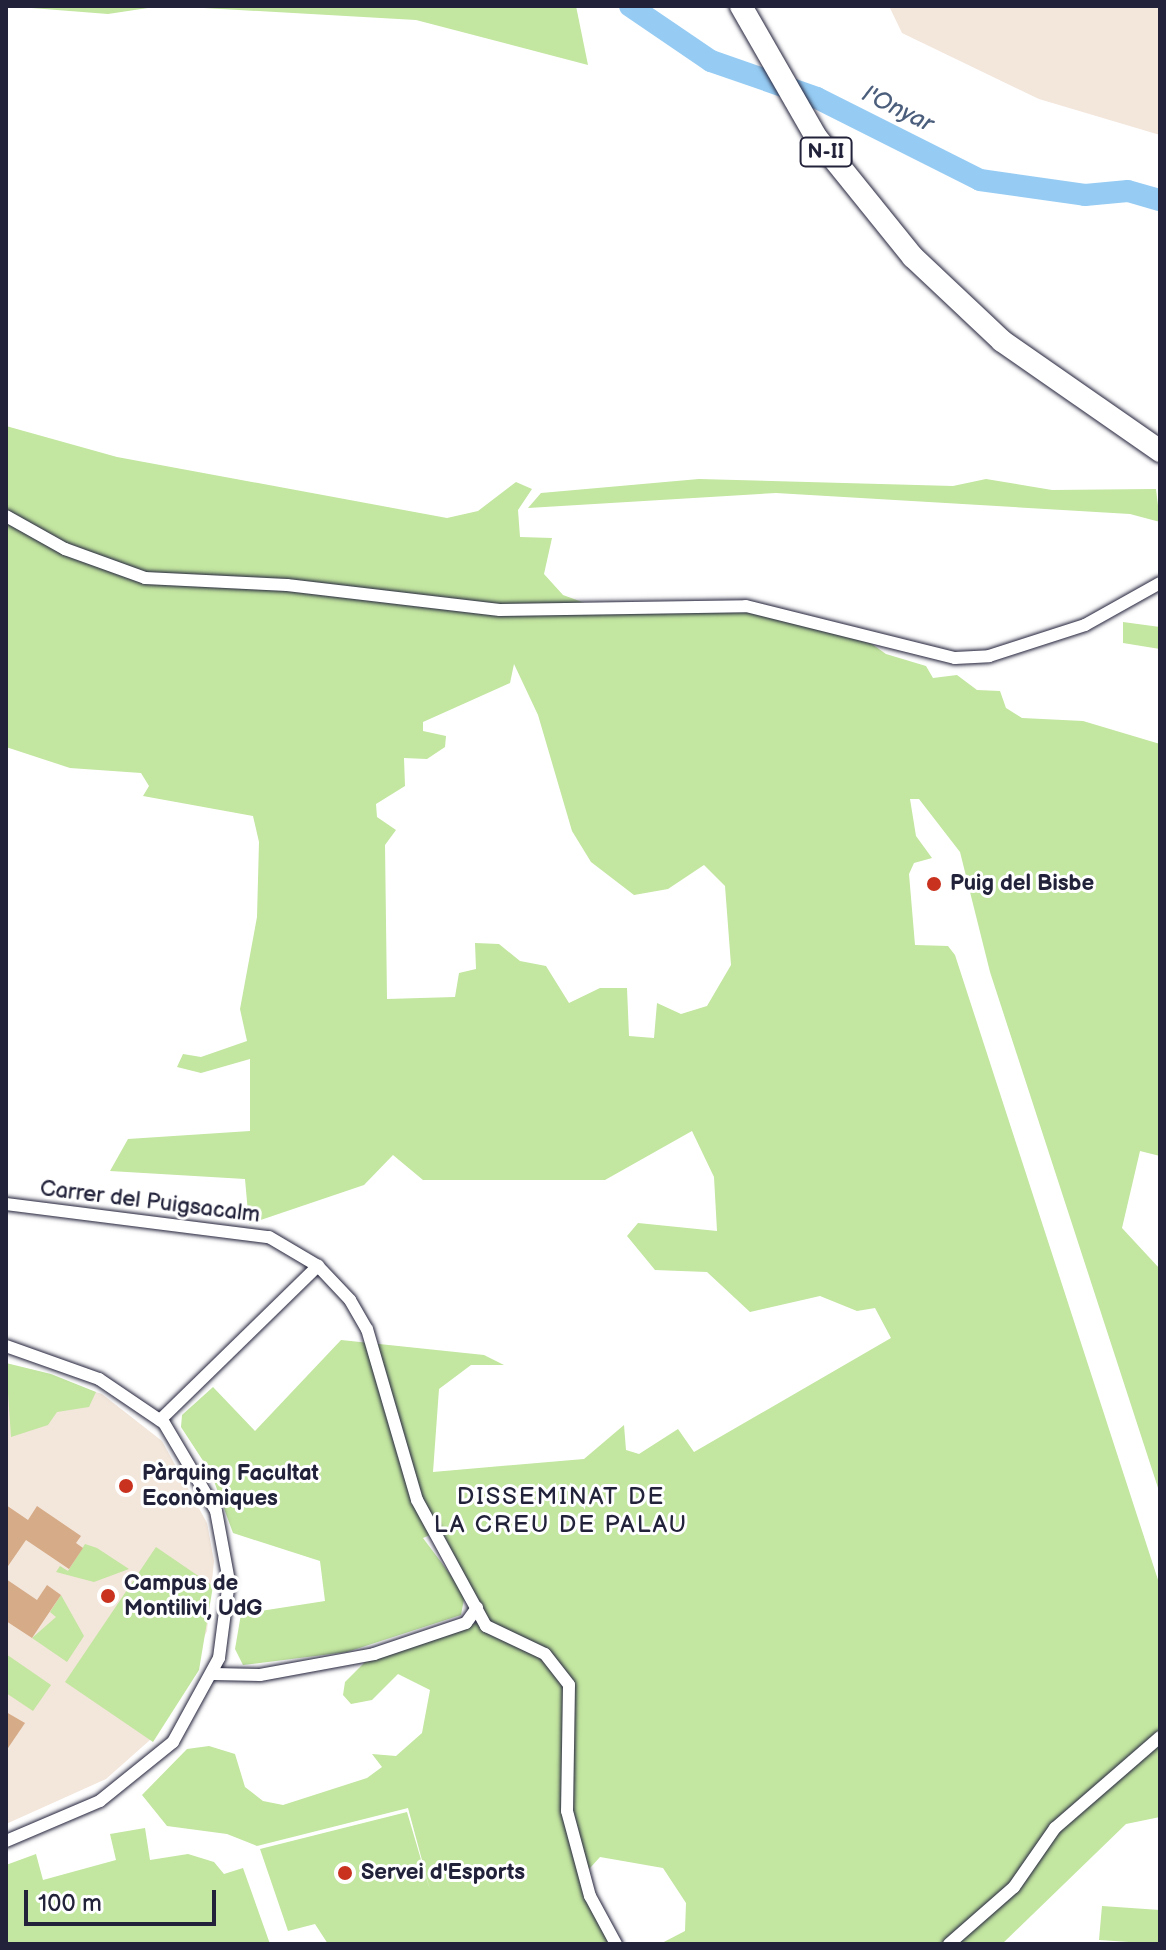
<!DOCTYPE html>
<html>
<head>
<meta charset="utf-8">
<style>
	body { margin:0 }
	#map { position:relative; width:1166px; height:1950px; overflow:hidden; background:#fff; font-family:"Balsamiq Sans",sans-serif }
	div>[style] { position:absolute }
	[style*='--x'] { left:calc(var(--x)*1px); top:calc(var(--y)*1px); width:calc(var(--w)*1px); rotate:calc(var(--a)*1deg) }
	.built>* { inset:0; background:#f3e6db }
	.green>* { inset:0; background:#c3e6a0 }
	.river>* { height:22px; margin:-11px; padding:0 11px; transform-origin:11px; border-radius:11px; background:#96ccf4 }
	.building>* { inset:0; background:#d6ab87 }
	.roads { filter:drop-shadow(0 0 2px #22223b) drop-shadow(0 0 2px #22223b) }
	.minor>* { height:12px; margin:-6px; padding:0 6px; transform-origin:6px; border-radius:6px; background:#fff }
	.trunk>* { height:22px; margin:-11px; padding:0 11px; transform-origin:11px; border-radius:11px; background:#fff }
	.dots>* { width:22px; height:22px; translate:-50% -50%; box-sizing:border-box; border:4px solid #fff; border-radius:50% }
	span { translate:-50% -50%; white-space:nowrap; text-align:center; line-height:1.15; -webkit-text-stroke:6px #fff; paint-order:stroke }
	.shield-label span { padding:2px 6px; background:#fff; border:2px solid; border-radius:6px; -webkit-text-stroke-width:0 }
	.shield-label { font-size:20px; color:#22223b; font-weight:700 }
	.poi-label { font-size:22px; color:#22223b; font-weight:700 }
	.left { translate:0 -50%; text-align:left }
	.street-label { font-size:22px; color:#22223b }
	.water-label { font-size:24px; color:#4b5e7c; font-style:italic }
	.neighbourhood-label { font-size:24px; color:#22223b; letter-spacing:2px }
	.frame { position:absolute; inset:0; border:8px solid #22223b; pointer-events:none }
	.scale { position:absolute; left:24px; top:1890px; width:192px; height:36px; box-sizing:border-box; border:4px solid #22223b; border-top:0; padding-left:10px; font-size:24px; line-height:28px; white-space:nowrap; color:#22223b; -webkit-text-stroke:6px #fff; paint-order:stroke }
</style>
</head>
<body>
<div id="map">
	<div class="built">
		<div style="clip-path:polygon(889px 6px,1160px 6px,1160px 135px,1039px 99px,902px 33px)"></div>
		<div style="clip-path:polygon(6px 1363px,102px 1394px,162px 1441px,207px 1523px,214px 1561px,207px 1631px,159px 1732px,106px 1779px,6px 1824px)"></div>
	</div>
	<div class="green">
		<div style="clip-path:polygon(6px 6px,161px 6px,108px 14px)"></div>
		<div style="clip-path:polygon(169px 6px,576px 6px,588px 65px,416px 20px)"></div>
		<div style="clip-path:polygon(evenodd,6px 426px,117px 457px,447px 518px,478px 511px,516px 482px,532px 489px,518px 510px,520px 537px,552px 538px,544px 574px,563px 595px,596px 607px,713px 604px,852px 630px,886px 654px,926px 666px,933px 678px,957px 675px,977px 690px,1000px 691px,1006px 708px,1022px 718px,1083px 721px,1160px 744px,1160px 1156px,1140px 1151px,1122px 1228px,1160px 1269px,1160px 1494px,990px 972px,960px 852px,919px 799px,910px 799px,916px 836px,932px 858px,914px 863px,909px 874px,915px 945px,948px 946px,955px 955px,1160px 1586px,1160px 1817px,1126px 1824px,1002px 1944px,660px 1944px,685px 1931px,686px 1903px,663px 1868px,600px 1857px,580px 1879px,610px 1944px,328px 1944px,315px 1924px,288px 1931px,260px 1849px,407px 1812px,430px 1890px,408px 1808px,257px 1846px,227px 1834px,167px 1826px,142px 1795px,187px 1749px,209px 1746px,235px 1754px,245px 1787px,263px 1801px,283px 1805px,367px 1778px,382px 1767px,372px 1754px,396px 1756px,422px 1733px,430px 1690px,398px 1674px,372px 1700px,351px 1704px,343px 1695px,345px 1682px,365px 1662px,487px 1619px,441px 1530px,423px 1538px,465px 1594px,461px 1615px,347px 1652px,243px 1665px,235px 1649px,241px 1614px,325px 1601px,320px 1561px,233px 1533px,211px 1473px,181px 1427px,182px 1415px,213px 1387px,255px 1431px,341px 1340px,484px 1355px,504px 1365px,471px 1365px,439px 1389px,433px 1472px,584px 1459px,624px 1425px,626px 1450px,639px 1454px,678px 1429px,694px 1452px,891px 1338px,875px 1308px,857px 1311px,820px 1296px,750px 1312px,707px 1272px,655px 1270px,627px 1236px,638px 1223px,717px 1231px,714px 1177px,692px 1131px,605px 1180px,423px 1180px,393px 1155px,364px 1185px,249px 1224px,245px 1179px,110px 1171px,128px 1139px,250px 1131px,250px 1059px,201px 1073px,177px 1067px,183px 1054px,201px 1057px,247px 1041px,240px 1009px,257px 917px,259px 842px,253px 816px,143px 796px,149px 786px,141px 773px,70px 768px,6px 747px,6px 426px,514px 664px,538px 715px,572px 831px,591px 862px,634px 895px,668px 889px,704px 865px,725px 886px,731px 965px,707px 1006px,681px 1014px,657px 1003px,654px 1038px,629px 1036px,627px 988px,600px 988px,569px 1003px,546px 966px,520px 961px,499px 944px,475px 943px,476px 969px,459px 973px,455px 997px,387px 999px,385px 845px,396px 830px,377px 817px,376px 804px,405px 786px,404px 758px,427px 759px,445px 747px,446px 736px,423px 731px,423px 722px,510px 683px,514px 664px)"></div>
		<div style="clip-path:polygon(699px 479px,953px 486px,986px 479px,1052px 490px,1156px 489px,1160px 522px,1130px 514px,776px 493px,528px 508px,541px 493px)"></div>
		<div style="clip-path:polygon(1123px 622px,1160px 627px,1160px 649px,1123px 643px)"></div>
		<div style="clip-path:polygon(6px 1363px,51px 1374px,96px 1392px,89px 1407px,57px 1412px,48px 1425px,11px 1437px)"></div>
		<div style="clip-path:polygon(85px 1544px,97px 1548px,129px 1569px,94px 1582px,56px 1572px,60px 1566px,68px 1571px)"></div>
		<div style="clip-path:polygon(156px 1547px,213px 1586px,199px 1670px,153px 1742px,65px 1682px)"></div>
		<div style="clip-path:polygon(61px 1595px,84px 1636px,67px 1662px,32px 1638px,56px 1617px,50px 1612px)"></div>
		<div style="clip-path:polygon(6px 1654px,51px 1685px,33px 1711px,6px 1693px)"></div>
		<div style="clip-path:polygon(145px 1828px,150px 1860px,188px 1854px,214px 1862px,224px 1874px,243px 1868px,270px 1944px,6px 1944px,6px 1865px,36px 1854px,43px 1880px,116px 1860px,110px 1834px)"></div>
		<div style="clip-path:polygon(1102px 1906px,1160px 1910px,1160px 1944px,1099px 1940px)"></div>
	</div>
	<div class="river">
		<div style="--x:630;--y:6;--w:98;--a:34.2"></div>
		<div style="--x:711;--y:61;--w:112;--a:19.2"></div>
		<div style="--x:817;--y:98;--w:182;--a:26.7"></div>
		<div style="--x:980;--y:180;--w:106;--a:8.1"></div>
		<div style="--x:1085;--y:195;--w:43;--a:-5.3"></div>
		<div style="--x:1128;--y:191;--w:33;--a:16"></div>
	</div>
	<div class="building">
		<div style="clip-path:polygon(6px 1505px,28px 1520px,37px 1506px,81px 1536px,76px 1543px,83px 1548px,69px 1569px,26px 1540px,6px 1569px)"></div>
		<div style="clip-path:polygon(6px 1579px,37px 1600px,47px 1585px,61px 1595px,32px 1638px,6px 1621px)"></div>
		<div style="clip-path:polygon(6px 1712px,25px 1723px,6px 1751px)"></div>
	</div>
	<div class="roads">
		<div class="minor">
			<div style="--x:6;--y:516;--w:68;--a:29.2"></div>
			<div style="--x:65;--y:549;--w:85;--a:19.9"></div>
			<div style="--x:145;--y:578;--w:142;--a:2.8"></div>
			<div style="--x:287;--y:585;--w:214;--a:6.7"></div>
			<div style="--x:500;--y:610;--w:246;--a:-0.9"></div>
			<div style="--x:746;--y:606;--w:215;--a:14"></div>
			<div style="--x:955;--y:658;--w:34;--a:-3"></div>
			<div style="--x:989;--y:656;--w:101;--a:-17.9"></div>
			<div style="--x:1085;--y:625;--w:86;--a:-29.2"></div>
			<div style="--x:6;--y:1204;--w:265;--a:7.2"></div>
			<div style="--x:269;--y:1237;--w:57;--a:30.6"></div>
			<div style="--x:318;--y:1266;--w:47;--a:46.7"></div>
			<div style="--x:350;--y:1300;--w:34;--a:60"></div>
			<div style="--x:367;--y:1329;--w:178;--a:73.7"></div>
			<div style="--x:417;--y:1500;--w:144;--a:61.3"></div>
			<div style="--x:486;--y:1626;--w:65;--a:25.4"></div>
			<div style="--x:545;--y:1654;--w:39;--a:52"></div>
			<div style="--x:569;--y:1685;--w:126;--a:90.9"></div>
			<div style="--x:567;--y:1811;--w:88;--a:74.9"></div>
			<div style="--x:590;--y:1896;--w:55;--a:61.6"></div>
			<div style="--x:6;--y:1346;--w:99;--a:19.5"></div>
			<div style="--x:99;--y:1379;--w:78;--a:34.1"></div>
			<div style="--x:164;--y:1423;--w:102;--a:59.4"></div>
			<div style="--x:216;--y:1511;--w:71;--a:79.5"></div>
			<div style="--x:229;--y:1581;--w:78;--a:97.4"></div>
			<div style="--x:219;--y:1658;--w:96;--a:118.7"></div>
			<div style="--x:173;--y:1742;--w:94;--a:141.1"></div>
			<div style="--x:100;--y:1801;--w:102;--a:156.9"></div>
			<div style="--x:160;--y:1420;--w:221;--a:-44.3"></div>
			<div style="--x:214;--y:1674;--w:46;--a:1.2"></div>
			<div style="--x:260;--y:1675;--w:116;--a:-10.4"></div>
			<div style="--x:374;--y:1654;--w:97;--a:-18.6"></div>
			<div style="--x:466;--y:1623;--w:19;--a:-54"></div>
			<div style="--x:949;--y:1944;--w:86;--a:-41.2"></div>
			<div style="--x:1014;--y:1887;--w:72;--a:-55.2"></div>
			<div style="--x:1055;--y:1828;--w:139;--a:-40.9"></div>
		</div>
		<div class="trunk">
			<div style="--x:741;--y:6;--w:151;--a:60.2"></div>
			<div style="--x:816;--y:137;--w:154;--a:51.1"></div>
			<div style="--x:913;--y:257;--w:122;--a:43.3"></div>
			<div style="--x:1002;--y:341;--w:193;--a:34.8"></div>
		</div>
	</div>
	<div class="dots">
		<div style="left:934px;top:884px;background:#c8321e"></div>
		<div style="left:126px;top:1486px;background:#c8321e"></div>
		<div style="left:108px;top:1596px;background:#c8321e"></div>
		<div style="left:345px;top:1873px;background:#c8321e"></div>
	</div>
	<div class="shield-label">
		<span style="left:826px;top:152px">N-II</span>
	</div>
	<div class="poi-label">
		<span class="left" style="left:950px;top:884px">Puig del Bisbe</span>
		<span class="left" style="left:142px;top:1486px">Pàrquing Facultat<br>Econòmiques</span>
		<span class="left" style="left:124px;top:1596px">Campus de<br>Montilivi, UdG</span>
		<span class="left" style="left:361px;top:1873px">Servei d'Esports</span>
	</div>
	<div class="street-label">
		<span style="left:150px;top:1202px;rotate:7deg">Carrer del Puigsacalm</span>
	</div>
	<div class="water-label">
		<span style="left:898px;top:109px;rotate:26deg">l'Onyar</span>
	</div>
	<div class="neighbourhood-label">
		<span style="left:561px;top:1511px">DISSEMINAT DE<br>LA CREU DE PALAU</span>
	</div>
	<div class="frame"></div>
	<div class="scale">100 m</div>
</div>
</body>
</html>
